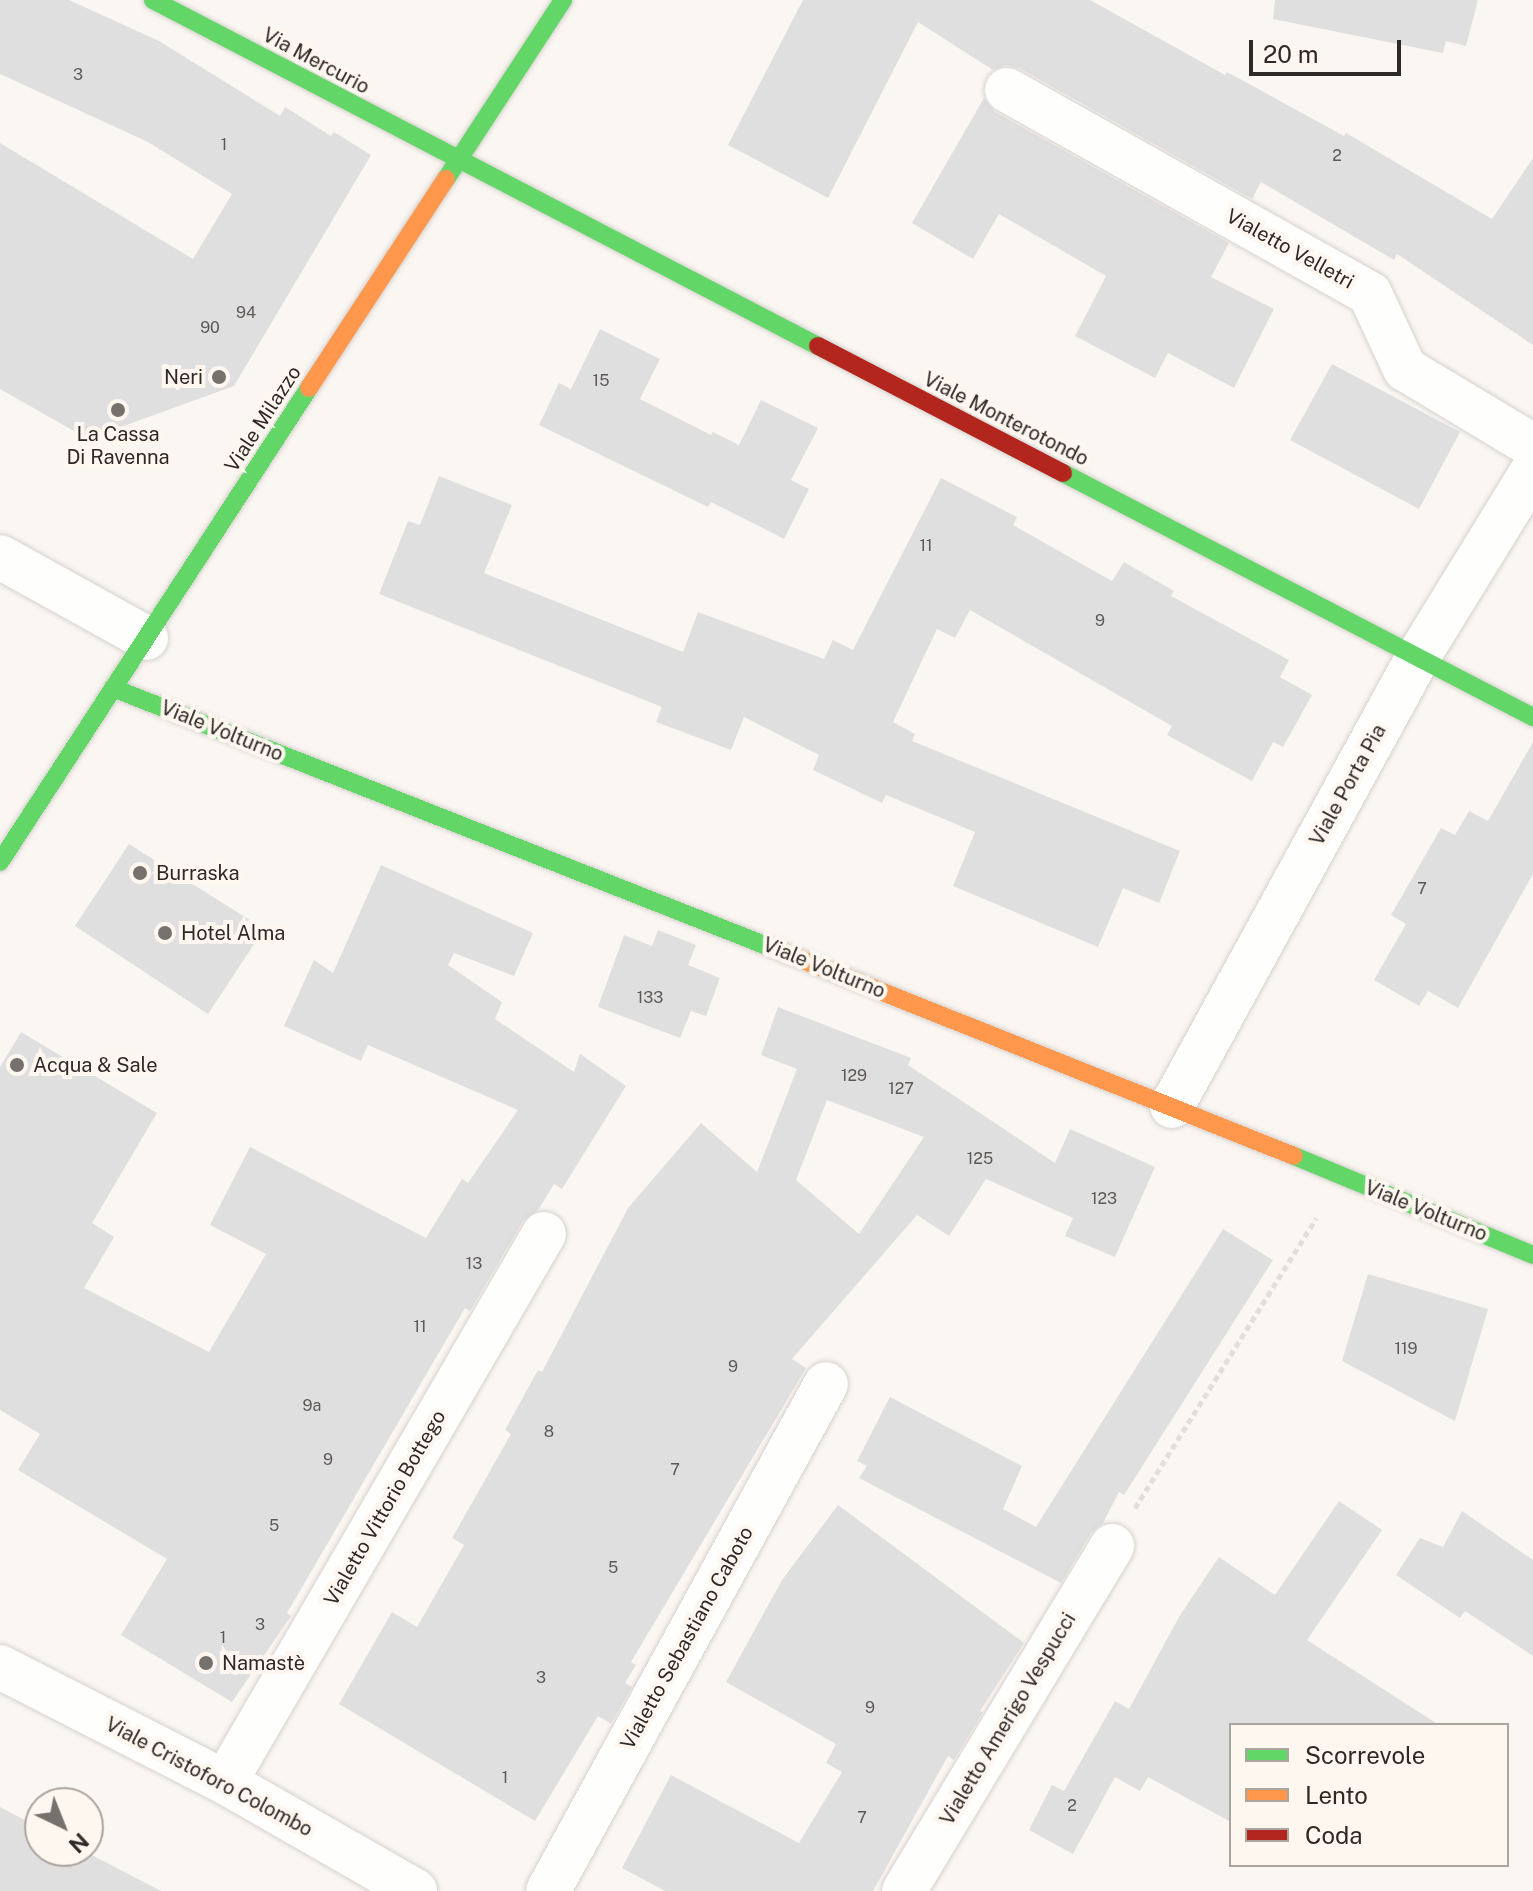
<!DOCTYPE html>
<html>
<head>
<meta charset="utf-8">
<style>
	body { margin:0 }
	#map { position:relative; width:1533px; height:1891px; overflow:hidden; background:#faf6f2; font-family:"Public Sans",sans-serif }
	div>[style] { position:absolute }
	[style*='--x'] { left:calc(var(--x)*1px); top:calc(var(--y)*1px); width:calc(var(--w)*1px); rotate:calc(var(--a)*1deg) }
	.building>* { inset:0; background:#e0dfe0 }
	.path>* { height:5px; margin-top:-2.5px; transform-origin:0; background:repeating-linear-gradient(90deg,#e0dfde 0 6px,transparent 0 10px) }
	.roads { filter:drop-shadow(0 0 2px #d5d1cd) drop-shadow(0 0 2px #d5d1cd) }
	.street>* { height:44px; margin:-22px; padding:0 22px; transform-origin:22px; border-radius:22px; background:#fefefd }
	.fast>* { height:18px; margin:-9px; padding:0 9px; transform-origin:9px; border-radius:9px; background:#63d668 }
	.slow>* { height:18px; margin:-9px; padding:0 9px; transform-origin:9px; border-radius:9px; background:#ff974d }
	.jam>* { height:18px; margin:-9px; padding:0 9px; transform-origin:9px; border-radius:9px; background:#b3261e }
	.dots>* { width:22px; height:22px; translate:-50% -50%; box-sizing:border-box; border:4px solid #fdf7ef; border-radius:50% }
	span { translate:-50% -50%; white-space:nowrap; text-align:center; line-height:1.15; -webkit-text-stroke:8px #fdf7ef; paint-order:stroke }
	.number-label { font-size:16px; color:#5c5855 }
	.number-label span { -webkit-text-stroke-width:0 }
	.street-label { font-size:20px; color:#2d2924 }
	.poi-label { font-size:20px; color:#2d2924 }
	.right { translate:-100% -50%; text-align:right }
	.left { translate:0 -50%; text-align:left }
	.legend { position:absolute; left:1229px; top:1723px; width:280px; height:144px; box-sizing:border-box; background:#fdf7ef; border:2px solid #aaa59e; margin:0; padding:10px 14px; list-style:none; font-size:24px; color:#2d2924 }
	.legend li { display:flex; align-items:center; gap:16px; height:40px }
	.legend b { width:40px; border:2px solid #aaa59e }
	.north { position:absolute; left:24px; top:1787px; width:80px; height:80px; box-sizing:border-box; background:#fdf7ef; border:2px solid #aaa59e; border-radius:50%; rotate:137deg; font-size:22px; font-weight:700; line-height:32px; text-align:center; color:#2d2924 }
	.north::after { content:''; display:block; margin:auto; width:28px; height:36px; background:#75716c; clip-path:polygon(50% 0,100% 100%,50% 72%,0 100%) }
	.scale { position:absolute; left:1249px; top:40px; width:152px; height:36px; box-sizing:border-box; border:4px solid #2d2924; border-top:0; padding-left:10px; font-size:24px; line-height:28px; white-space:nowrap; color:#2d2924; -webkit-text-stroke:6px #fdf7ef; paint-order:stroke }
</style>
</head>
<body>
<div id="map">
	<div class="building">
		<div style="clip-path:polygon(0 0,69px 0,159px 41px,280px 116px,285px 107px,331px 136px,334px 132px,371px 155px,234px 386px,88px 439px,0 389px,0 143px,193px 259px,232px 194px,148px 142px,0 74px)"></div>
		<div style="clip-path:polygon(803px 0,1090px 0,1225px 75px,1227px 72px,1344px 136px,1346px 133px,1492px 219px,1533px 158px,1533px 345px,1397px 254px,1394px 260px,1261px 182px,1252px 199px,1019px 68px,1006px 65px,993px 70px,918px 22px,828px 198px,728px 145px)"></div>
		<div style="clip-path:polygon(1275px 0,1478px 0,1466px 46px,1446px 41px,1443px 53px,1273px 19px)"></div>
		<div style="clip-path:polygon(984px 98px,995px 112px,1229px 243px,1211px 277px,1274px 309px,1234px 388px,1168px 353px,1155px 378px,1075px 336px,1106px 276px,999px 214px,973px 259px,912px 223px)"></div>
		<div style="clip-path:polygon(600px 329px,660px 359px,640px 399px,711px 435px,713px 432px,739px 445px,761px 400px,818px 428px,791px 480px,809px 489px,784px 539px,711px 502px,708px 507px,539px 425px,559px 383px,571px 389px)"></div>
		<div style="clip-path:polygon(1332px 364px,1460px 432px,1419px 509px,1290px 440px)"></div>
		<div style="clip-path:polygon(439px 476px,512px 505px,484px 573px,683px 652px,698px 612px,824px 659px,833px 640px,853px 650px,941px 478px,1017px 517px,1013px 525px,1112px 581px,1124px 562px,1174px 591px,1171px 596px,1289px 660px,1280px 677px,1312px 695px,1283px 747px,1273px 742px,1252px 781px,1167px 735px,1172px 726px,970px 610px,955px 638px,937px 629px,893px 722px,915px 734px,912px 741px,1180px 851px,1159px 903px,1123px 888px,1098px 947px,953px 886px,975px 832px,886px 795px,882px 803px,813px 770px,819px 755px,744px 717px,731px 750px,656px 722px,662px 707px,379px 594px,408px 521px,420px 525px)"></div>
		<div style="clip-path:polygon(1533px 742px,1533px 874px,1458px 1008px,1428px 991px,1419px 1006px,1374px 980px,1406px 924px,1391px 915px,1441px 828px,1455px 835px,1469px 811px,1488px 821px)"></div>
		<div style="clip-path:polygon(129px 844px,264px 929px,208px 1014px,75px 926px)"></div>
		<div style="clip-path:polygon(381px 865px,533px 933px,514px 976px,454px 953px,448px 965px,502px 1002px,495px 1019px,574px 1072px,580px 1054px,626px 1086px,562px 1189px,554px 1184px,538px 1210px,523px 1221px,470px 1311px,465px 1308px,287px 1613px,291px 1616px,232px 1702px,121px 1635px,167px 1559px,18px 1470px,40px 1434px,0 1410px,0 1067px,21px 1032px,157px 1113px,92px 1223px,114px 1237px,84px 1288px,209px 1352px,266px 1254px,210px 1225px,250px 1147px,426px 1238px,462px 1179px,468px 1183px,518px 1110px,368px 1045px,361px 1061px,284px 1026px,314px 960px,333px 973px)"></div>
		<div style="clip-path:polygon(658px 930px,696px 945px,688px 965px,720px 978px,706px 1016px,691px 1011px,680px 1038px,598px 1007px,624px 935px,652px 946px)"></div>
		<div style="clip-path:polygon(evenodd,778px 1007px,911px 1058px,908px 1065px,1055px 1163px,1070px 1129px,1155px 1167px,1115px 1257px,1065px 1236px,1073px 1218px,986px 1179px,949px 1236px,917px 1215px,792px 1359px,806px 1368px,631px 1662px,636px 1665px,625px 1683px,632px 1687px,611px 1724px,598px 1716px,535px 1821px,339px 1704px,392px 1612px,417px 1627px,464px 1545px,452px 1538px,511px 1434px,505px 1430px,538px 1370px,542px 1372px,628px 1208px,701px 1123px,757px 1172px,797px 1069px,761px 1055px,778px 1007px,827px 1100px,924px 1137px,859px 1234px,796px 1180px,827px 1100px)"></div>
		<div style="clip-path:polygon(1223px 1229px,1273px 1260px,1124px 1495px,1119px 1492px,1103px 1523px,1091px 1533px,1061px 1583px,859px 1478px,867px 1466px,857px 1461px,890px 1397px,1022px 1466px,1003px 1509px,1036px 1527px)"></div>
		<div style="clip-path:polygon(1368px 1274px,1488px 1309px,1455px 1421px,1342px 1361px)"></div>
		<div style="clip-path:polygon(1339px 1501px,1382px 1530px,1307px 1640px,1439px 1725px,1231px 1725px,1231px 1822px,1148px 1777px,1140px 1791px,1115px 1777px,1073px 1854px,1029px 1830px,1052px 1785px,1064px 1791px,1115px 1701px,1129px 1709px,1179px 1617px,1219px 1557px,1275px 1595px)"></div>
		<div style="clip-path:polygon(838px 1505px,1024px 1643px,980px 1711px,983px 1712px,954px 1760px,948px 1756px,873px 1891px,665px 1891px,622px 1868px,671px 1775px,799px 1843px,842px 1772px,826px 1763px,836px 1744px,726px 1682px,782px 1580px)"></div>
		<div style="clip-path:polygon(1462px 1511px,1533px 1560px,1533px 1656px,1465px 1611px,1460px 1618px,1396px 1575px,1420px 1538px,1443px 1547px)"></div>
		<div style="clip-path:polygon(0 1807px,40px 1828px,40px 1851px,84px 1851px,161px 1891px,0 1891px)"></div>
	</div>
	<div class="path">
		<div style="--x:1135;--y:1508;--w:342;--a:-58"></div>
	</div>
	<div class="roads">
		<div class="street">
			<div style="--x:1007;--y:90;--w:416;--a:29.3"></div>
			<div style="--x:1370;--y:294;--w:83;--a:65"></div>
			<div style="--x:1405;--y:369;--w:149;--a:31"></div>
			<div style="--x:0;--y:557;--w:167;--a:29"></div>
			<div style="--x:1172;--y:1106;--w:512;--a:-61.28"></div>
			<div style="--x:1418;--y:657;--w:220;--a:-58.4"></div>
			<div style="--x:0;--y:1667;--w:253;--a:27.1"></div>
			<div style="--x:225;--y:1782;--w:219;--a:29.8"></div>
			<div style="--x:225;--y:1782;--w:634;--a:-59.8"></div>
			<div style="--x:548;--y:1891;--w:578;--a:-61.26"></div>
			<div style="--x:904;--y:1891;--w:403;--a:-58.9"></div>
		</div>
		<div class="fast">
			<div style="--x:153;--y:0;--w:750;--a:27.49"></div>
			<div style="--x:446;--y:179;--w:214;--a:-56.8"></div>
			<div style="--x:1063;--y:473;--w:530;--a:27.44"></div>
			<div style="--x:113;--y:688;--w:733;--a:21.53"></div>
			<div style="--x:0;--y:862;--w:566;--a:-56.9"></div>
			<div style="--x:1294;--y:1156;--w:259;--a:22.5"></div>
		</div>
		<div class="slow">
			<div style="--x:309;--y:388;--w:250;--a:-56.8"></div>
			<div style="--x:795;--y:957;--w:537;--a:21.74"></div>
		</div>
		<div class="jam">
			<div style="--x:818;--y:346;--w:276;--a:27.4"></div>
		</div>
	</div>
	<div class="dots">
		<div style="left:219px;top:377px;background:#75716c"></div>
		<div style="left:118px;top:410px;background:#75716c"></div>
		<div style="left:140px;top:873px;background:#75716c"></div>
		<div style="left:165px;top:933px;background:#75716c"></div>
		<div style="left:17px;top:1065px;background:#75716c"></div>
		<div style="left:206px;top:1663px;background:#75716c"></div>
	</div>
	<div class="number-label">
		<span style="left:78px;top:75px">3</span>
		<span style="left:224px;top:145px">1</span>
		<span style="left:1337px;top:156px">2</span>
		<span style="left:246px;top:313px">94</span>
		<span style="left:210px;top:328px">90</span>
		<span style="left:601px;top:381px">15</span>
		<span style="left:926px;top:546px">11</span>
		<span style="left:1100px;top:621px">9</span>
		<span style="left:1422px;top:889px">7</span>
		<span style="left:650px;top:998px">133</span>
		<span style="left:854px;top:1076px">129</span>
		<span style="left:901px;top:1089px">127</span>
		<span style="left:980px;top:1159px">125</span>
		<span style="left:1104px;top:1199px">123</span>
		<span style="left:474px;top:1264px">13</span>
		<span style="left:420px;top:1327px">11</span>
		<span style="left:1406px;top:1349px">119</span>
		<span style="left:733px;top:1367px">9</span>
		<span style="left:312px;top:1406px">9a</span>
		<span style="left:549px;top:1432px">8</span>
		<span style="left:328px;top:1460px">9</span>
		<span style="left:675px;top:1470px">7</span>
		<span style="left:274px;top:1526px">5</span>
		<span style="left:613px;top:1568px">5</span>
		<span style="left:260px;top:1625px">3</span>
		<span style="left:223px;top:1638px">1</span>
		<span style="left:541px;top:1678px">3</span>
		<span style="left:870px;top:1708px">9</span>
		<span style="left:505px;top:1778px">1</span>
		<span style="left:1072px;top:1806px">2</span>
		<span style="left:862px;top:1818px">7</span>
	</div>
	<div class="street-label">
		<span style="left:316px;top:61px;rotate:28deg">Via Mercurio</span>
		<span style="left:1290px;top:249px;rotate:29deg">Vialetto Velletri</span>
		<span style="left:263px;top:419px;rotate:-57deg">Viale Milazzo</span>
		<span style="left:1006px;top:419px;rotate:27deg">Viale Monterotondo</span>
		<span style="left:222px;top:731px;rotate:22deg">Viale Volturno</span>
		<span style="left:1348px;top:785px;rotate:-61deg">Viale Porta Pia</span>
		<span style="left:824px;top:968px;rotate:22deg">Viale Volturno</span>
		<span style="left:1426px;top:1211px;rotate:22deg">Viale Volturno</span>
		<span style="left:385px;top:1508px;rotate:-60deg">Vialetto Vittorio Bottego</span>
		<span style="left:687px;top:1638px;rotate:-61deg">Vialetto Sebastiano Caboto</span>
		<span style="left:1008px;top:1719px;rotate:-59deg">Vialetto Amerigo Vespucci</span>
		<span style="left:209px;top:1777px;rotate:28deg">Viale Cristoforo Colombo</span>
	</div>
	<div class="poi-label">
		<span class="right" style="left:203px;top:377px">Neri</span>
		<span style="left:118px;top:446px">La Cassa<br>Di Ravenna</span>
		<span class="left" style="left:156px;top:873px">Burraska</span>
		<span class="left" style="left:181px;top:933px">Hotel Alma</span>
		<span class="left" style="left:33px;top:1065px">Acqua &amp; Sale</span>
		<span class="left" style="left:222px;top:1663px">Namastè</span>
	</div>
	<ul class="legend">
	<li><b style="height:10px;background:#63d668"></b>Scorrevole</li>
	<li><b style="height:10px;background:#ff974d"></b>Lento</li>
	<li><b style="height:10px;background:#b3261e"></b>Coda</li>
	</ul>
	<div class="north">N</div>
	<div class="scale">20 m</div>
</div>
</body>
</html>
